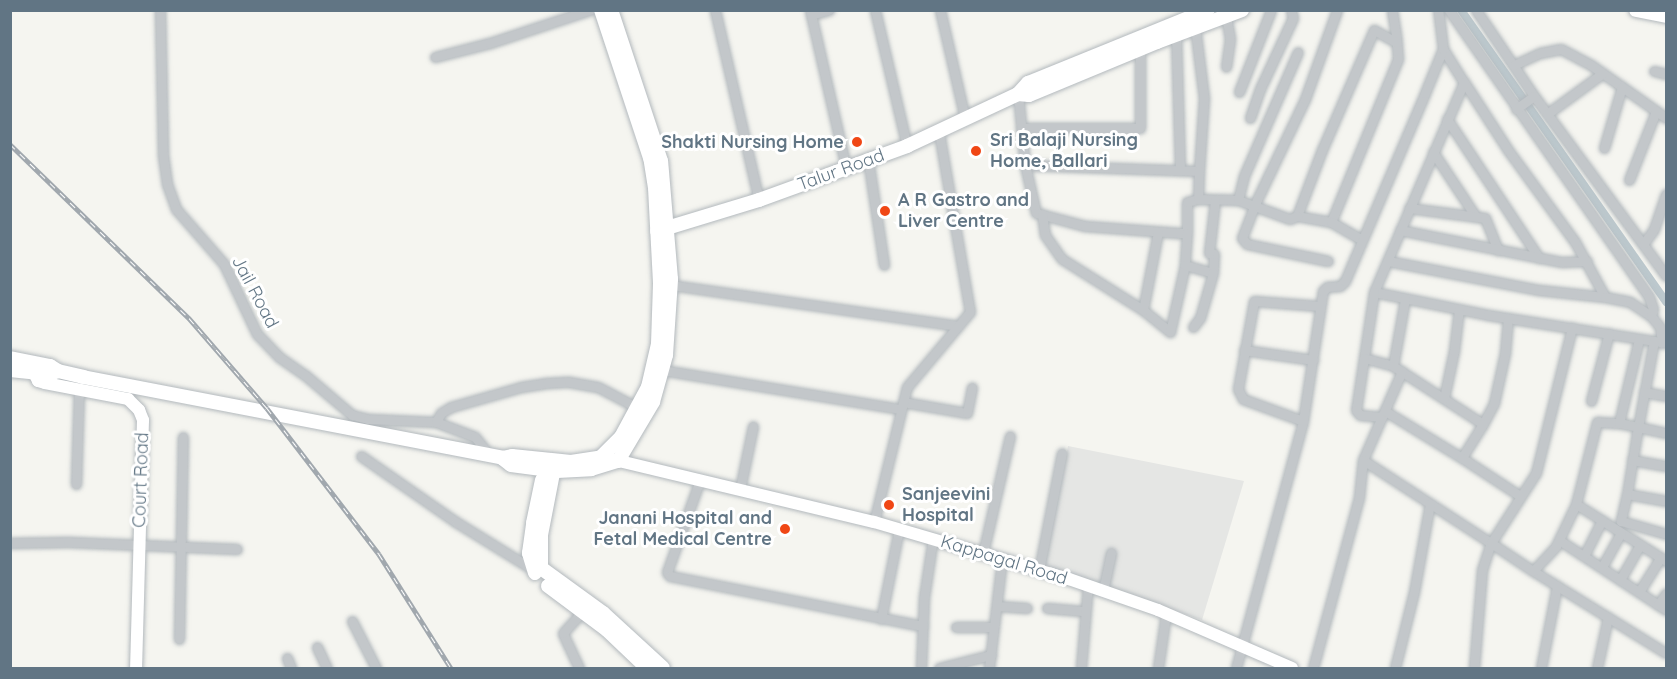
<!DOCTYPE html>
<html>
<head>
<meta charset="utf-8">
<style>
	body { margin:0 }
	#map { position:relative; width:1677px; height:679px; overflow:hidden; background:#f5f5f0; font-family:Quicksand,sans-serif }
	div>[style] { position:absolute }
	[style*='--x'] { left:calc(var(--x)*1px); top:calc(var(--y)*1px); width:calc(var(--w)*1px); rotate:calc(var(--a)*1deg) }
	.built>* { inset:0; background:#e5e6e4 }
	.canal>* { height:8px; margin:-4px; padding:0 4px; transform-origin:4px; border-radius:4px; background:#bcc8cd }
	.roads { filter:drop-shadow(0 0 2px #b3b9bd) drop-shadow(0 0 2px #b3b9bd) }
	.street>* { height:9px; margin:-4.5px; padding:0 4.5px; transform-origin:4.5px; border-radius:4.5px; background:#c3c7ca }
	.secondary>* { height:12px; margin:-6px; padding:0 6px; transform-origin:6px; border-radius:6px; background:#fff }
	.primary>* { height:14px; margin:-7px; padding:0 7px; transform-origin:7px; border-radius:7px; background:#fff }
	.rail>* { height:4.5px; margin-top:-2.25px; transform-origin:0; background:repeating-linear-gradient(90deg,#fff 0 7px,#a1a8ae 0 14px); box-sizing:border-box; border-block:2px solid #a1a8ae }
	.dots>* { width:16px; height:16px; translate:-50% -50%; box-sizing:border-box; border:3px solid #fff; border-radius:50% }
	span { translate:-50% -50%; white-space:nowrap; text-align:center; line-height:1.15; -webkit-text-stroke:6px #fff; paint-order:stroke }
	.poi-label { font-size:18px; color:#617584; font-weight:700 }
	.left { translate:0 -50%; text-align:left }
	.right { translate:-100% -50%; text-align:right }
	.street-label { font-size:18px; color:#617584 }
	.frame { position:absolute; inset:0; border:12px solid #617584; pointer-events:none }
</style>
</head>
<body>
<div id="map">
	<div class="built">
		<div style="clip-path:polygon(1068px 446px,1244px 481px,1202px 620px,1045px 565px)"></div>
	</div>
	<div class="canal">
		<div style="--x:1461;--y:10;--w:357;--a:54.9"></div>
	</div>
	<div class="roads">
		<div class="street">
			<div style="--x:160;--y:10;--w:145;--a:88.8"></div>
			<div style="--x:163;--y:155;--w:29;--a:82"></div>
			<div style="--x:167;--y:184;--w:27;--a:70"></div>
			<div style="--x:176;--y:209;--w:73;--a:48.9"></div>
			<div style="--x:224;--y:264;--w:77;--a:64.8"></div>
			<div style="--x:257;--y:334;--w:32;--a:46"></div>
			<div style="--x:279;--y:357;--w:32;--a:35"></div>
			<div style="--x:305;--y:375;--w:62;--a:40.4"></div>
			<div style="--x:352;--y:415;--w:16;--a:14"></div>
			<div style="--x:368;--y:419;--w:68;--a:2.5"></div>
			<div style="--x:436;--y:422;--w:42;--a:21"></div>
			<div style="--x:475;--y:437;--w:22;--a:51"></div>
			<div style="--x:715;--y:10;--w:195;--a:77"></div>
			<div style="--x:810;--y:10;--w:161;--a:77.1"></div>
			<div style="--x:875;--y:10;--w:140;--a:76.8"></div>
			<div style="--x:940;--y:10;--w:111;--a:77"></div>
			<div style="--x:1392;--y:10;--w:25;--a:81"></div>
			<div style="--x:1396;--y:35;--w:24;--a:85"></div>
			<div style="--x:1398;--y:59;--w:176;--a:112.3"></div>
			<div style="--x:1331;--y:222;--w:35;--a:-170"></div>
			<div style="--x:1297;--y:216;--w:71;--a:-69.3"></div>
			<div style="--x:1322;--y:150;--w:131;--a:-66.6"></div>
			<div style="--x:1374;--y:30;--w:26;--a:29"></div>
			<div style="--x:1449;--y:10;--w:350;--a:55.1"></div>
			<div style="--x:1649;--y:297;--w:13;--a:72"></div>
			<div style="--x:1653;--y:309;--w:7;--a:106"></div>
			<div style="--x:1476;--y:10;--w:104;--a:56"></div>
			<div style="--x:1534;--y:96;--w:223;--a:53.7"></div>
			<div style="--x:811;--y:15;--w:19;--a:-16"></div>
			<div style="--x:1226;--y:16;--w:23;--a:80"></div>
			<div style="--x:1230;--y:39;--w:28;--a:98"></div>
			<div style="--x:1176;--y:34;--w:136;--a:88.3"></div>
			<div style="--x:1443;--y:49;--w:39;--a:58"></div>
			<div style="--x:435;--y:57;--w:57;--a:-14.3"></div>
			<div style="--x:490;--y:43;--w:105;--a:-18.3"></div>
			<div style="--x:1514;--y:65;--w:29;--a:-25"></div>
			<div style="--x:1540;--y:53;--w:21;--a:-11"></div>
			<div style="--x:1561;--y:49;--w:34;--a:28"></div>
			<div style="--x:1591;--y:65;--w:92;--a:35.2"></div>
			<div style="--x:1654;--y:71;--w:12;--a:14"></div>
			<div style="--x:1239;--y:92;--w:88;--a:-68.7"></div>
			<div style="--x:1018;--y:94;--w:71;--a:84.4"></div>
			<div style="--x:1025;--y:165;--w:174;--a:2"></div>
			<div style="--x:1199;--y:171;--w:73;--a:-86.1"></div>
			<div style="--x:1204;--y:98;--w:72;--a:-97.2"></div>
			<div style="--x:1516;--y:109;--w:22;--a:-36"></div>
			<div style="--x:1547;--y:114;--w:69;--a:-36.2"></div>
			<div style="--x:1250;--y:118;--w:31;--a:-71"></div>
			<div style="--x:1260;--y:89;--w:78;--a:-65.1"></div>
			<div style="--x:1293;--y:18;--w:8;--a:-104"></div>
			<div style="--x:1447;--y:119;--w:167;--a:56.5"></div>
			<div style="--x:1021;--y:128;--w:119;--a:0"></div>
			<div style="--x:1140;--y:128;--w:79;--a:-90"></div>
			<div style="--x:1604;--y:148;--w:64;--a:-73.6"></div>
			<div style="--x:1433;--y:152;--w:78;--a:56.5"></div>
			<div style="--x:868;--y:159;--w:107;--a:81.4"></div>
			<div style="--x:1025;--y:165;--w:49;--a:77.1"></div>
			<div style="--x:1036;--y:213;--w:51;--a:14.9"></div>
			<div style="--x:1085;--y:226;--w:94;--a:4.3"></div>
			<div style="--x:1179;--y:233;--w:8;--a:0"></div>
			<div style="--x:1187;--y:233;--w:31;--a:-90"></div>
			<div style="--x:1187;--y:202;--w:11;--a:-15"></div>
			<div style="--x:1198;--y:199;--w:28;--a:-88"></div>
			<div style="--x:1629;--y:180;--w:74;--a:-68.6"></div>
			<div style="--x:1198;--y:199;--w:40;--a:1.4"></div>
			<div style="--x:1238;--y:200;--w:55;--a:20.1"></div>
			<div style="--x:1290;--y:219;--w:8;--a:-23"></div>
			<div style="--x:1238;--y:200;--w:25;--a:-76"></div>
			<div style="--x:1244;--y:176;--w:135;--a:-66.5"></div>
			<div style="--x:1409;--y:208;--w:77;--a:7.5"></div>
			<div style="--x:1485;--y:218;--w:35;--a:68"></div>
			<div style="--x:1042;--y:214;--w:21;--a:82"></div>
			<div style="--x:1045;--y:235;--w:29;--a:55"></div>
			<div style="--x:1062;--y:259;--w:96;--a:32.2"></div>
			<div style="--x:1143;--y:310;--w:35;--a:39"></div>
			<div style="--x:1170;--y:332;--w:69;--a:-77.4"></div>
			<div style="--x:1331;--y:222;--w:34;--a:30"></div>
			<div style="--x:1400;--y:230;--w:165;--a:11.2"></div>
			<div style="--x:1562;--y:262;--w:25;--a:-2"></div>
			<div style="--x:1187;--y:233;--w:32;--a:94"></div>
			<div style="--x:1185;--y:265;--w:29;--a:16"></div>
			<div style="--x:1213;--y:273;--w:19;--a:-87"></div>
			<div style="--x:1214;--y:254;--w:5;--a:-169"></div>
			<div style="--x:1209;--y:253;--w:53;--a:-83.5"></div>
			<div style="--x:1644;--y:243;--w:17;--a:-54"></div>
			<div style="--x:1654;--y:229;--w:37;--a:-71"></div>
			<div style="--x:1328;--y:261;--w:83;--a:-168.1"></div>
			<div style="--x:1247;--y:244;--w:8;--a:-130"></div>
			<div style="--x:1242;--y:238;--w:34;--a:-69"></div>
			<div style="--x:1254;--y:206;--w:119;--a:-64.5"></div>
			<div style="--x:1305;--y:99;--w:95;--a:-70.2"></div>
			<div style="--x:1388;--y:261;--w:154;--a:10.9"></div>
			<div style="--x:1539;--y:290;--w:66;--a:6.1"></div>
			<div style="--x:1605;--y:297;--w:63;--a:-118.6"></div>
			<div style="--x:1575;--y:242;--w:114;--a:-126.1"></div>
			<div style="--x:1508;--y:150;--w:81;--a:-122.9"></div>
			<div style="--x:1464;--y:82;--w:228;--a:113.2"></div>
			<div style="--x:1374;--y:292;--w:116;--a:11.4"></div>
			<div style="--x:1488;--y:315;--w:180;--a:8.9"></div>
			<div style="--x:671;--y:285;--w:290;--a:8.1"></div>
			<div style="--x:1374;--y:292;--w:67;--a:98.6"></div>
			<div style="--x:1364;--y:358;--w:30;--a:15"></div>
			<div style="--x:1393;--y:366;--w:68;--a:-79.8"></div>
			<div style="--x:1605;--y:297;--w:25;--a:11"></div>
			<div style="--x:1630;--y:302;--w:25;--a:34"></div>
			<div style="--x:1651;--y:316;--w:14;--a:51"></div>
			<div style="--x:1660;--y:327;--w:16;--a:83"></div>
			<div style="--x:1143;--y:310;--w:79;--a:-79.1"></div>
			<div style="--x:1193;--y:327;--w:11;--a:-52"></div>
			<div style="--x:1200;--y:318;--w:47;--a:-73.9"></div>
			<div style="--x:1654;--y:341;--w:87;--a:100.5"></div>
			<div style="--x:1638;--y:427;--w:29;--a:12"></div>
			<div style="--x:1244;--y:350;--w:70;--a:8.2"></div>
			<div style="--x:1364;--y:358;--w:53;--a:98.7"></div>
			<div style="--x:1356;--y:410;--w:6;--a:51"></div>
			<div style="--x:1360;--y:415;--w:22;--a:5"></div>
			<div style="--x:1393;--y:366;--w:107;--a:32.8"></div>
			<div style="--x:1483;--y:424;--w:24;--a:-62"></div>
			<div style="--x:1494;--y:403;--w:51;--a:-77.6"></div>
			<div style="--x:1505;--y:353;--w:35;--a:-85"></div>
			<div style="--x:662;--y:370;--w:242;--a:9.3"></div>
			<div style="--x:1402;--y:371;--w:97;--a:113.7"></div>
			<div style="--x:1363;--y:460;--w:153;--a:33"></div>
			<div style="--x:1491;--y:543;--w:83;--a:-57.3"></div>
			<div style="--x:1536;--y:473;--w:150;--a:-76.1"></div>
			<div style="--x:1644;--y:392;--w:22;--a:10"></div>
			<div style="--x:1444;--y:398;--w:48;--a:-78"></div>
			<div style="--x:1454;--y:351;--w:42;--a:-83.2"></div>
			<div style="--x:1591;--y:401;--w:70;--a:-75.2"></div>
			<div style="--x:903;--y:402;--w:65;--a:9.8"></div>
			<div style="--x:967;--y:413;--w:26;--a:-79"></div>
			<div style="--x:1385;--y:411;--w:90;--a:31.4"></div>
			<div style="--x:1303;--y:421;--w:64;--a:-159.9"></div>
			<div style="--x:1243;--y:399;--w:11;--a:-117"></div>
			<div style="--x:1238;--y:389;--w:89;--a:-79.7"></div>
			<div style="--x:1254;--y:301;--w:66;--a:4.3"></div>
			<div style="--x:436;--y:422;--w:10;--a:-61"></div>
			<div style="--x:441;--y:413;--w:12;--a:-31"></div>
			<div style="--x:451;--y:407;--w:73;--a:-15.9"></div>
			<div style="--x:521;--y:387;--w:26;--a:-9"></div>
			<div style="--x:547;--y:383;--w:22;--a:-3"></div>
			<div style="--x:569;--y:382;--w:29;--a:10"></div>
			<div style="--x:598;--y:387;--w:45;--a:27.7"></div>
			<div style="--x:1619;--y:423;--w:19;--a:12"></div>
			<div style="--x:1638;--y:427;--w:68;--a:99.3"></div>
			<div style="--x:1627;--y:494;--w:40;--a:10"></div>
			<div style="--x:1483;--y:424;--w:40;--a:122"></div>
			<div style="--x:1462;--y:458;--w:69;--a:33.2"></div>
			<div style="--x:361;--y:456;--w:116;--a:34.8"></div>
			<div style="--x:456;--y:522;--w:89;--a:31.7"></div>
			<div style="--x:1632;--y:460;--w:35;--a:10"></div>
			<div style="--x:700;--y:480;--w:98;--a:109.7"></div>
			<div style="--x:667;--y:572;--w:5;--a:53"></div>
			<div style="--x:670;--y:576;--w:258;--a:11.2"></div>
			<div style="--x:76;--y:484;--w:93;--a:-88.2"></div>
			<div style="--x:740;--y:489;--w:64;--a:-78.3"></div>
			<div style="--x:1627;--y:494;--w:28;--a:103"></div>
			<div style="--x:1621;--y:521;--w:47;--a:16.1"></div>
			<div style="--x:1576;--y:504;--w:107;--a:32.3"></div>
			<div style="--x:874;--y:522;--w:139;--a:-76.3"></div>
			<div style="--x:907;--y:387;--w:98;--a:-50"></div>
			<div style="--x:970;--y:312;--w:182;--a:-99.8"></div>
			<div style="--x:1559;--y:540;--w:128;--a:33.2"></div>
			<div style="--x:10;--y:543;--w:58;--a:-1"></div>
			<div style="--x:68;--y:542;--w:169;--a:2.4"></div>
			<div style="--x:983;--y:553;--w:120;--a:-77"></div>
			<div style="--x:1584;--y:556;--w:40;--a:-63.4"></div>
			<div style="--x:1602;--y:567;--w:39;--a:-61"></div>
			<div style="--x:1039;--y:570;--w:119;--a:-78.9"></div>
			<div style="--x:1533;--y:571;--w:156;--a:31.7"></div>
			<div style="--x:1620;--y:580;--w:40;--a:-60.3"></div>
			<div style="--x:1103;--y:591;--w:39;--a:-78"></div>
			<div style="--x:1639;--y:592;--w:40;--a:-58"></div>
			<div style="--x:1658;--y:605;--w:14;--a:-56"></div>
			<div style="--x:997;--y:606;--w:30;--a:4"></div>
			<div style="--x:1047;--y:608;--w:38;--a:5"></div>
			<div style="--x:881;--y:619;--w:92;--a:-78.7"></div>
			<div style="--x:352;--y:621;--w:53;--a:62.9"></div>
			<div style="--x:956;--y:627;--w:38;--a:0"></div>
			<div style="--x:179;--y:639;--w:202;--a:-88.9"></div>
			<div style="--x:317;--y:647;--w:23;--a:65"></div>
			<div style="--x:287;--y:658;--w:11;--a:68"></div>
			<div style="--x:579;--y:668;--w:38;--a:-115"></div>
			<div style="--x:563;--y:633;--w:28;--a:-48"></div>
			<div style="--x:921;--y:668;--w:71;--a:-87.6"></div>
			<div style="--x:924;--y:597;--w:60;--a:-81.3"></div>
			<div style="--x:939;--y:668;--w:54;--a:-14"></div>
			<div style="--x:989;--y:668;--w:110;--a:-83.2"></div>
			<div style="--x:1081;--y:668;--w:83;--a:-85.2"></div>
			<div style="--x:1158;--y:668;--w:55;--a:-81.6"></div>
			<div style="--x:1236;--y:668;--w:256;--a:-74.8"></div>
			<div style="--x:1303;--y:421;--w:132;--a:-81.3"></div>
			<div style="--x:1323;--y:291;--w:6;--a:-45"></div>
			<div style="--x:1327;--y:287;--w:13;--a:-4"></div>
			<div style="--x:1340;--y:286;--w:7;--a:-45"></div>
			<div style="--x:1345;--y:281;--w:204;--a:-66.9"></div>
			<div style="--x:1425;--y:93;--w:48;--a:-67.8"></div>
			<div style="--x:1443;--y:49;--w:39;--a:-97"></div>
			<div style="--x:1313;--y:668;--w:177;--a:-74.9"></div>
			<div style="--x:1359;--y:497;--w:37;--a:-84"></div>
			<div style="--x:1395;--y:668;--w:78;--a:-76"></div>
			<div style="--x:1414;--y:592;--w:90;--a:-79.8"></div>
			<div style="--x:1474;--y:668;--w:98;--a:-85.3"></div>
			<div style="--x:1482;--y:570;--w:28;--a:-72"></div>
			<div style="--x:1491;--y:543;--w:50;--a:33.7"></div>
			<div style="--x:1533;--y:571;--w:34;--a:-47"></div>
			<div style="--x:1556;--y:546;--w:47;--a:-64.5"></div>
			<div style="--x:1576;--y:504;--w:85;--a:-75.6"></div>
			<div style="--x:1597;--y:422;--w:22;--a:3"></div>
			<div style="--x:1619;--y:423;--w:86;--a:-76.6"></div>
			<div style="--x:1541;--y:668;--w:84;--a:-79"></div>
			<div style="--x:1597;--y:668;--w:52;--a:-77.8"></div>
		</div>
		<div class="secondary">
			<div style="--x:34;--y:373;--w:9;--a:63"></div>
			<div style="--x:38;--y:381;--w:7;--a:16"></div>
			<div style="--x:45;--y:383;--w:85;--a:10.9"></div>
			<div style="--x:128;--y:399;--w:16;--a:45"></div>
			<div style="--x:139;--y:410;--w:11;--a:68"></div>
			<div style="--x:143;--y:420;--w:248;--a:91.6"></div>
			<div style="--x:611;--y:459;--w:270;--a:13.5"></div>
			<div style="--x:874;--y:522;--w:203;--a:16.3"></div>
			<div style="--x:1069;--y:579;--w:94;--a:19.2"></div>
			<div style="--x:1158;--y:610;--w:146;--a:23.4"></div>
		</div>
		<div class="primary">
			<div style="--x:1636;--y:10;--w:31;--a:11"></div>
			<div style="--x:1018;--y:94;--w:11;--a:5"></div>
			<div style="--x:1029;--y:95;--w:139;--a:-22.5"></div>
			<div style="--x:1157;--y:42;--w:91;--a:-20.6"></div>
			<div style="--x:657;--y:231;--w:107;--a:-16.9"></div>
			<div style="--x:759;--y:200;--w:158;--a:-20"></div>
			<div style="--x:907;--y:146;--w:123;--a:-25.1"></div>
			<div style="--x:1018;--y:94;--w:15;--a:-48"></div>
			<div style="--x:1028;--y:83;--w:194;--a:-22.1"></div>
			<div style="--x:10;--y:358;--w:41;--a:11.3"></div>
			<div style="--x:50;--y:366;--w:9;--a:32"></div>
			<div style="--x:58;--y:371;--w:26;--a:13"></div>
			<div style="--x:83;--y:377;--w:427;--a:10.9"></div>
			<div style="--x:502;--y:458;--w:10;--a:-11"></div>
			<div style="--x:512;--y:456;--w:59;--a:5.8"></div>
			<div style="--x:571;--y:462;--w:30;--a:-9"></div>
			<div style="--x:601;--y:457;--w:28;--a:-45"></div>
			<div style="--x:621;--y:437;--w:57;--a:-61.6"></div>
			<div style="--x:648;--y:387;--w:44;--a:-76.9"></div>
			<div style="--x:658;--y:344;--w:61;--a:-88.1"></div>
			<div style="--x:660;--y:283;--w:95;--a:-93"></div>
			<div style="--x:655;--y:188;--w:30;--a:-99"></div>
			<div style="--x:650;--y:158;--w:156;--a:-108.3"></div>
			<div style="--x:10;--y:370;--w:39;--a:6"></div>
			<div style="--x:49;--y:374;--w:9;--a:-18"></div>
			<div style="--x:502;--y:458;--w:11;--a:38"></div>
			<div style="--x:511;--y:465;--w:46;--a:7.4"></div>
			<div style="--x:557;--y:471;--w:34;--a:-3"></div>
			<div style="--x:591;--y:469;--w:28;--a:-17"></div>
			<div style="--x:618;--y:461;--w:69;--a:-59.3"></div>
			<div style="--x:653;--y:402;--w:49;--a:-74.5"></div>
			<div style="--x:666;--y:355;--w:76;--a:-86.2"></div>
			<div style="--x:671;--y:279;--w:118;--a:-94.8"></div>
			<div style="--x:661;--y:161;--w:159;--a:-108.3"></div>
			<div style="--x:555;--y:463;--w:73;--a:101"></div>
			<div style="--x:541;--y:535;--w:33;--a:90"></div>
			<div style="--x:541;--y:568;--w:77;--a:36"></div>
			<div style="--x:603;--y:613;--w:81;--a:42.5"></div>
			<div style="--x:535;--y:573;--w:21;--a:-107"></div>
			<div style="--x:529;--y:553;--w:30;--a:-82"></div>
			<div style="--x:533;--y:523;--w:44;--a:-78.2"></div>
			<div style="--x:548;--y:586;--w:74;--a:36.7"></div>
			<div style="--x:607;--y:630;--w:55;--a:43.5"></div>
		</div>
	</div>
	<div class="rail">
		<div style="--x:10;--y:144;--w:250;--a:44.2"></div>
		<div style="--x:189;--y:318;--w:119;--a:49.1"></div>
		<div style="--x:267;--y:408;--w:184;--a:52.5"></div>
		<div style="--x:379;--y:554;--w:135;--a:57.7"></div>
	</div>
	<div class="dots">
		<div style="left:857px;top:142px;background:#f04715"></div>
		<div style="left:976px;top:151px;background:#f04715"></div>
		<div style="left:885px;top:211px;background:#f04715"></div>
		<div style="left:889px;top:505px;background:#f04715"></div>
		<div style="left:785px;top:529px;background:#f04715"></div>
	</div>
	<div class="poi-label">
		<span class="left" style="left:990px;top:151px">Sri Balaji Nursing<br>Home, Ballari</span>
		<span class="right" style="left:844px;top:142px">Shakti Nursing Home</span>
		<span class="left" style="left:898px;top:211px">A R Gastro and<br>Liver Centre</span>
		<span class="left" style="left:902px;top:505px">Sanjeevini<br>Hospital</span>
		<span class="right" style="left:772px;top:529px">Janani Hospital and<br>Fetal Medical Centre</span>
	</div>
	<div class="street-label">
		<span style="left:841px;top:170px;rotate:-20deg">Talur Road</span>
		<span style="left:255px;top:292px;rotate:62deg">Jail Road</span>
		<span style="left:141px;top:480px;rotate:-88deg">Court Road</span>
		<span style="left:1004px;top:560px;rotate:17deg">Kappagal Road</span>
	</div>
	<div class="frame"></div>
</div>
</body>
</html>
